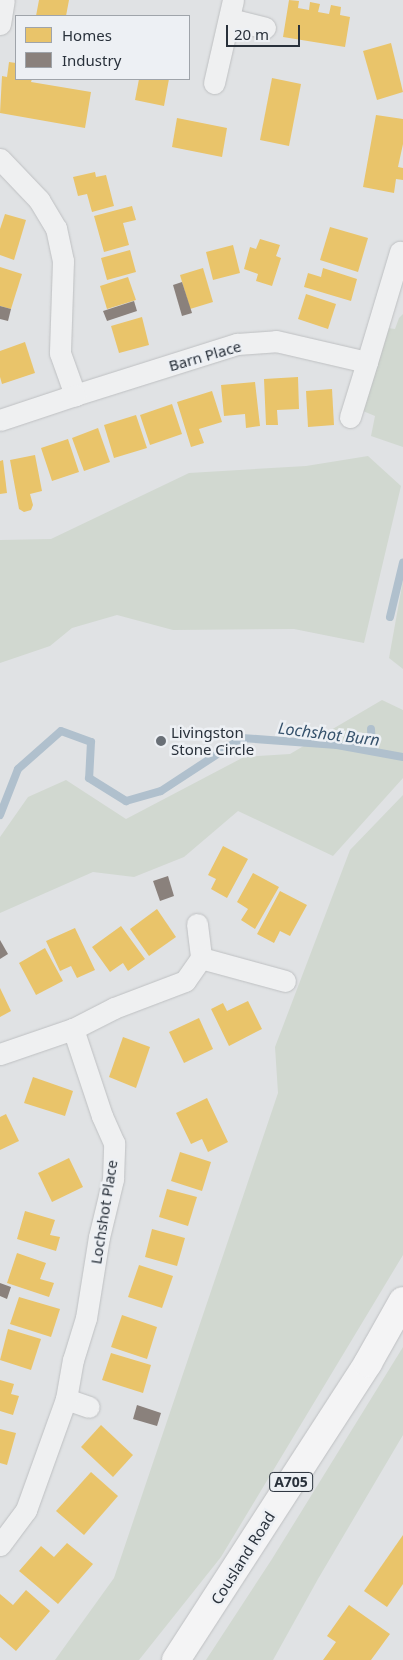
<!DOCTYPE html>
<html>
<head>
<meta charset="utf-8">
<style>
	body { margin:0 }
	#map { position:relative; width:403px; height:1660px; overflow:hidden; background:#e0e2e4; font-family:"Noto Sans",sans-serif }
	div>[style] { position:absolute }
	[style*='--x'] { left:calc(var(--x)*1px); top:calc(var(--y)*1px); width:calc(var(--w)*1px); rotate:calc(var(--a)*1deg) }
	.green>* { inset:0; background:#d1d8d0 }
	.homes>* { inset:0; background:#e9c46a }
	.industry>* { inset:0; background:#8a817c }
	.stream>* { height:8px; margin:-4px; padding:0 4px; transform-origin:4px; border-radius:4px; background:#b0c0cd }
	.roads { filter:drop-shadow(0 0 1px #bec0c2) drop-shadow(0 0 1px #bec0c2) }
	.minor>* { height:21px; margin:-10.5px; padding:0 10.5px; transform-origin:10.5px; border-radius:10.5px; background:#eff0f1 }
	.primary>* { height:28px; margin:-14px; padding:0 14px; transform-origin:14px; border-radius:14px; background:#f4f4f5 }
	.dots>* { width:14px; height:14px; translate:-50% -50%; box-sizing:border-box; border:2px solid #edf0f4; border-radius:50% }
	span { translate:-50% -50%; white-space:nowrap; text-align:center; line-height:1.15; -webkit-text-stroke:5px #edf0f4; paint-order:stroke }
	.shield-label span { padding:1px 4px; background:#edf0f4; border:1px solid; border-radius:4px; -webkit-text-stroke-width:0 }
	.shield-label { font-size:14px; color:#29313b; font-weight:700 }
	.street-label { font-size:15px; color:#29313b }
	.poi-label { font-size:15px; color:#29313b }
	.left { translate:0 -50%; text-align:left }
	.water-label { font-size:16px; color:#36526c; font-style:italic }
	.legend { position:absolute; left:15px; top:15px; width:175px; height:65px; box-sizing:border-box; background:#edf0f4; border:1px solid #9fa4aa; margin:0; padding:6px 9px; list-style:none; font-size:15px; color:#29313b }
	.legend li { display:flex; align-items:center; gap:10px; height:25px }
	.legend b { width:25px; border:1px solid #9fa4aa }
	.scale { position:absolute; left:226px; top:25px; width:74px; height:22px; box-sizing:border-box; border:2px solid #29313b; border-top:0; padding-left:6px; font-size:15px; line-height:18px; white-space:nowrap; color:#29313b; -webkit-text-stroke:4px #edf0f4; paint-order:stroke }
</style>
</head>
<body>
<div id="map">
	<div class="green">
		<div style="clip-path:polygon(403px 314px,403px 447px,371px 436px,375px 416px,363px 411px,388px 328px,395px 329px,399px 318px)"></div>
		<div style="clip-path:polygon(368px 456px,401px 486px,364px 643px,294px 629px,173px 630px,117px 615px,72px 628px,50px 646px,0 663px,0 540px,51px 539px,189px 473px,306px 466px)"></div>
		<div style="clip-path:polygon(403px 580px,403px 669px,389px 658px)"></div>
		<div style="clip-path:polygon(382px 700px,403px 710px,403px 778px,333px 856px,238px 811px,184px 857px,134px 877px,93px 872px,0 913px,0 837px,28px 797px,66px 780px,126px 819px,244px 757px,290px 754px)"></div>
		<div style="clip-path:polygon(403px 795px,403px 1255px,221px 1557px,139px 1660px,55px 1660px,114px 1578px,278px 1093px,275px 1047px,350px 850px)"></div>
		<div style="clip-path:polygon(403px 1347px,403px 1435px,318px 1579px,273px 1660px,206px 1660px,272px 1559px)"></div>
	</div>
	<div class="homes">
		<div style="clip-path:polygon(39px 0,69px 0,66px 16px,36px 16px)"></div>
		<div style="clip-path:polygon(289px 0,299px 1px,298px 8px,309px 10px,310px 2px,320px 4px,318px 12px,329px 14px,331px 5px,341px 7px,340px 15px,350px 17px,345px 47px,283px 37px)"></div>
		<div style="clip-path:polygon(391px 43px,403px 92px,377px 100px,363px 51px)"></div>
		<div style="clip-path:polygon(9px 62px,16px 63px,16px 79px,32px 79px,31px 82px,91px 92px,85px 128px,0 113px,2px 76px,7px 77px)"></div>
		<div style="clip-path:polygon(272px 78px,301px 84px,289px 146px,260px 140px)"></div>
		<div style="clip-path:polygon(139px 79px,169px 79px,164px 106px,135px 100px)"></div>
		<div style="clip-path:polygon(376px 115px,403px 119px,403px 144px,398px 167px,403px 168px,403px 180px,396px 179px,394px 193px,363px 187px)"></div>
		<div style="clip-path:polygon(177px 118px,227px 128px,222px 157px,172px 147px)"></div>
		<div style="clip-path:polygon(95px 172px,96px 177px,106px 175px,114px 206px,92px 212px,87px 194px,78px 196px,73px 177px)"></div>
		<div style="clip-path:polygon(132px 206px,136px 220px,123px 223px,129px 245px,104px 252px,94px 216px)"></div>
		<div style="clip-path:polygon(5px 214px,26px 220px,14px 260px,0 255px,0 229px)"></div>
		<div style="clip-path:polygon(330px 227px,368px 238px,358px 272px,320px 260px)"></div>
		<div style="clip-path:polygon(260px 239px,280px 245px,276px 256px,281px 258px,272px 286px,256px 281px,258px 274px,244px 269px,250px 247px,256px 249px)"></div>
		<div style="clip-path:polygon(233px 245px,240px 273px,213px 280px,206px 252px)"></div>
		<div style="clip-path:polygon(130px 250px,136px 272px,107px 280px,101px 258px)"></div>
		<div style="clip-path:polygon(0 267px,22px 274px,11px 309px,0 306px)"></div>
		<div style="clip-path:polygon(203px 268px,213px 302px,190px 309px,180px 275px)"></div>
		<div style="clip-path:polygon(323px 268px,357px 279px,351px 301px,304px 287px,308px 273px,321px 277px)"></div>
		<div style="clip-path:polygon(128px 277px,136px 300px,107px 309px,100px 286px)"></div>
		<div style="clip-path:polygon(306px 294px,336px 304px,328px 329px,298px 319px)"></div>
		<div style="clip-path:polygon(142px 317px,149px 345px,119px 353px,111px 326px)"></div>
		<div style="clip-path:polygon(25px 342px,35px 373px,2px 384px,0 377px,0 351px)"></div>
		<div style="clip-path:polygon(298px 377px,299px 409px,277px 410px,278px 425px,266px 425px,264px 379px)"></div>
		<div style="clip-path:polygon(255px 382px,260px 426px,246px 428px,245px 414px,224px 416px,221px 385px)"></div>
		<div style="clip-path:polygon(332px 389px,334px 425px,308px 427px,306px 391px)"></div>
		<div style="clip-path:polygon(212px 391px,222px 422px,199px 429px,204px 443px,191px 447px,177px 402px)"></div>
		<div style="clip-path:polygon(172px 404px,182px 434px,150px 445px,140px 415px)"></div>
		<div style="clip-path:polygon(136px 415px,147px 448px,114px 458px,104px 425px)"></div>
		<div style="clip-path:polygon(98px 428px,110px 462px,84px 471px,72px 438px)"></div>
		<div style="clip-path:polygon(68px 439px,79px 472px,52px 481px,41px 448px)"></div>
		<div style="clip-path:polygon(35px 455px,42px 491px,30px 494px,33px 505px,31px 510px,24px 512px,19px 509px,10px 460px)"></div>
		<div style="clip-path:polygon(3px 460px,7px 493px,0 494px,0 461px)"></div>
		<div style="clip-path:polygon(223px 846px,248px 859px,227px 898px,211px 889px,216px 879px,208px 875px)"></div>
		<div style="clip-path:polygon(253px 873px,279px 887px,255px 929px,241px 920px,248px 909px,237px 902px)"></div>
		<div style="clip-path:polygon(280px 891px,307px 905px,290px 936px,280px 931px,274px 943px,257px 934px)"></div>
		<div style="clip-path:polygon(157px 909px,176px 937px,149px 956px,130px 929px)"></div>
		<div style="clip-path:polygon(121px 926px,145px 959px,128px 971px,123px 963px,110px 972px,92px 947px)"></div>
		<div style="clip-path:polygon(75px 928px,95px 970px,77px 978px,71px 966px,60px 971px,46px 941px)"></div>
		<div style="clip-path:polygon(45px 948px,63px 981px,36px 995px,19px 963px)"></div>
		<div style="clip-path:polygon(0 988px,11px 1011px,0 1017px)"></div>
		<div style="clip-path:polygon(248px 1001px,262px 1029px,229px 1046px,211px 1009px,223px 1003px,227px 1011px)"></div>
		<div style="clip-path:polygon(199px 1018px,213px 1049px,184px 1063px,169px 1032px)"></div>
		<div style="clip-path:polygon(123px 1037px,150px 1047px,136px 1088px,109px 1077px)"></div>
		<div style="clip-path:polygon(33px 1077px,73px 1091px,65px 1116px,24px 1103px)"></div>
		<div style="clip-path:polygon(207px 1098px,228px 1142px,208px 1152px,202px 1139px,191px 1144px,176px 1113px)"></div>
		<div style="clip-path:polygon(6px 1114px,19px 1141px,0 1150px,0 1117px)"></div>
		<div style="clip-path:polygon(180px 1152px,211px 1162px,202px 1191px,171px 1181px)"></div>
		<div style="clip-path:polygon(69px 1158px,83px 1187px,52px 1202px,38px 1173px)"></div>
		<div style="clip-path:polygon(167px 1189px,197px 1197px,188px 1226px,159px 1217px)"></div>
		<div style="clip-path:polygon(25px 1211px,55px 1220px,50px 1235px,60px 1237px,56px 1251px,17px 1239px)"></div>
		<div style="clip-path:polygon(152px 1229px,185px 1238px,177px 1266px,145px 1257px)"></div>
		<div style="clip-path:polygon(17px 1253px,46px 1263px,40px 1279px,54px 1283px,49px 1297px,7px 1283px)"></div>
		<div style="clip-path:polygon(139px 1265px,173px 1276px,162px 1308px,128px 1297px)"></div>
		<div style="clip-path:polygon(19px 1297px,60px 1309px,51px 1337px,10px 1324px)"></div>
		<div style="clip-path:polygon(122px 1315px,157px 1327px,147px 1359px,111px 1347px)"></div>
		<div style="clip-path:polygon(8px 1329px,41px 1339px,31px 1370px,0 1360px)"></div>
		<div style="clip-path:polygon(111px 1353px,151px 1365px,143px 1393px,102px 1380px)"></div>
		<div style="clip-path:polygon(0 1380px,14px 1384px,11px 1394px,19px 1396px,13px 1415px,0 1411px)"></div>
		<div style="clip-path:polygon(101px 1425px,133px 1455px,113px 1477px,81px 1447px)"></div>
		<div style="clip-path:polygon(0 1429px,16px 1433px,7px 1465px,0 1463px)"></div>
		<div style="clip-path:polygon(91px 1472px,118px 1496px,84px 1535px,56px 1511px)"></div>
		<div style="clip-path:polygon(403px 1535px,403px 1584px,387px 1607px,364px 1591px)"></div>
		<div style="clip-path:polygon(67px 1543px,93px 1564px,58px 1604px,19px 1571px,41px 1546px,54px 1557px)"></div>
		<div style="clip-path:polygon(26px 1590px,50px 1611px,16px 1651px,0 1637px,0 1594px,13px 1605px)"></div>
		<div style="clip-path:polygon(349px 1605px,390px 1634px,371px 1660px,323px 1660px,336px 1642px,327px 1636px)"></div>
	</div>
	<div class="industry">
		<div style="clip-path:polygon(182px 282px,192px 313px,182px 316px,173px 285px)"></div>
		<div style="clip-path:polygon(134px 301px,137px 311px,107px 321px,103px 311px)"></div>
		<div style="clip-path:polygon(0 306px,11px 309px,8px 321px,0 319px)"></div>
		<div style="clip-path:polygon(168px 876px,174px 896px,160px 901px,153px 881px)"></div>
		<div style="clip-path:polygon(0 940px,8px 954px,0 959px)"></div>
		<div style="clip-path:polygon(0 1283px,11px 1287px,7px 1299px,0 1296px)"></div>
		<div style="clip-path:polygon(137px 1405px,161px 1413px,157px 1426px,133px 1419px)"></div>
	</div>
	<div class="stream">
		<div style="--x:390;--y:617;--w:56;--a:-76.5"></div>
		<div style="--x:371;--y:729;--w:22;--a:87"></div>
		<div style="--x:0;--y:815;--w:49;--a:-68.6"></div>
		<div style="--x:18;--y:769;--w:57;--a:-41.5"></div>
		<div style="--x:61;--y:731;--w:32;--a:20"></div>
		<div style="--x:91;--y:742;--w:36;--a:93"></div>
		<div style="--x:89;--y:778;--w:44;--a:31.9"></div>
		<div style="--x:126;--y:801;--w:36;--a:-16"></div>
		<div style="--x:161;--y:791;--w:97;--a:-33.2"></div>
		<div style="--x:242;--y:738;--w:95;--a:4.2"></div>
		<div style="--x:337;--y:745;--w:67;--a:10.3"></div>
	</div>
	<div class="roads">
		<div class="minor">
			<div style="--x:230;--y:19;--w:36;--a:14"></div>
			<div style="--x:0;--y:24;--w:24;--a:-81"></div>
			<div style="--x:214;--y:83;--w:85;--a:-77.1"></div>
			<div style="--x:0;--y:159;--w:57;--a:46.4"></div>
			<div style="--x:39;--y:200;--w:33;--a:59"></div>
			<div style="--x:56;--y:228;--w:34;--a:78"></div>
			<div style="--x:63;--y:261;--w:92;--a:91.9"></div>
			<div style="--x:60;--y:353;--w:45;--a:70.3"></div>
			<div style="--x:75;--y:395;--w:170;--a:-17.5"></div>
			<div style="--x:237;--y:344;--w:39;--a:-4"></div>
			<div style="--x:276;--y:341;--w:93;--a:13"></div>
			<div style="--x:367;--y:362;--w:115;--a:-73.3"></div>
			<div style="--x:350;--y:417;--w:58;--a:-72.8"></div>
			<div style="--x:0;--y:420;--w:79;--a:-18.4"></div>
			<div style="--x:197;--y:924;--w:34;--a:83"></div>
			<div style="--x:0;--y:1054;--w:77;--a:-18.9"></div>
			<div style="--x:73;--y:1029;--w:46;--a:-27.1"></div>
			<div style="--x:114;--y:1008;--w:76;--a:-20.8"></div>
			<div style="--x:185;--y:981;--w:28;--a:-55"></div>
			<div style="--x:201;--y:958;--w:87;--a:15.3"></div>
			<div style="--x:66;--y:1399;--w:24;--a:19"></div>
			<div style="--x:0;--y:1545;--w:44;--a:-53.4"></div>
			<div style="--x:26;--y:1510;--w:118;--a:-70.2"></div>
			<div style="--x:66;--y:1399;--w:40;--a:-80"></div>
			<div style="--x:73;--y:1360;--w:44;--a:-72.8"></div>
			<div style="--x:86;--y:1318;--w:82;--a:-80.9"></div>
			<div style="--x:99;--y:1237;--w:60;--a:-76.4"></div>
			<div style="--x:113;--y:1179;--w:36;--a:-88"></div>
			<div style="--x:114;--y:1143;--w:30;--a:-114"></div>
			<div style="--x:102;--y:1116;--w:92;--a:-108.4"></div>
		</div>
		<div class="primary">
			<div style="--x:176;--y:1660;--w:354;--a:-57.1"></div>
			<div style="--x:368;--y:1363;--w:71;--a:-60.6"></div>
		</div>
	</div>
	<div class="dots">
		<div style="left:161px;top:741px;background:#696f76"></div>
	</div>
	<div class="shield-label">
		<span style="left:291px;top:1482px">A705</span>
	</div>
	<div class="street-label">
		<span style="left:205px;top:356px;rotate:-16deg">Barn Place</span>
		<span style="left:104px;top:1212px;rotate:-81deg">Lochshot Place</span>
		<span style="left:243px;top:1558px;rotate:-58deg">Cousland Road</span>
	</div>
	<div class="poi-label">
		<span class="left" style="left:171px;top:741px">Livingston<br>Stone Circle</span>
	</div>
	<div class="water-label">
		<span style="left:329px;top:734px;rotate:7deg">Lochshot Burn</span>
	</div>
	<ul class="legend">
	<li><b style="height:14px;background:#e9c46a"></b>Homes</li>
	<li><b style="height:14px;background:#8a817c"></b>Industry</li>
	</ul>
	<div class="scale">20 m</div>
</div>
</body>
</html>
